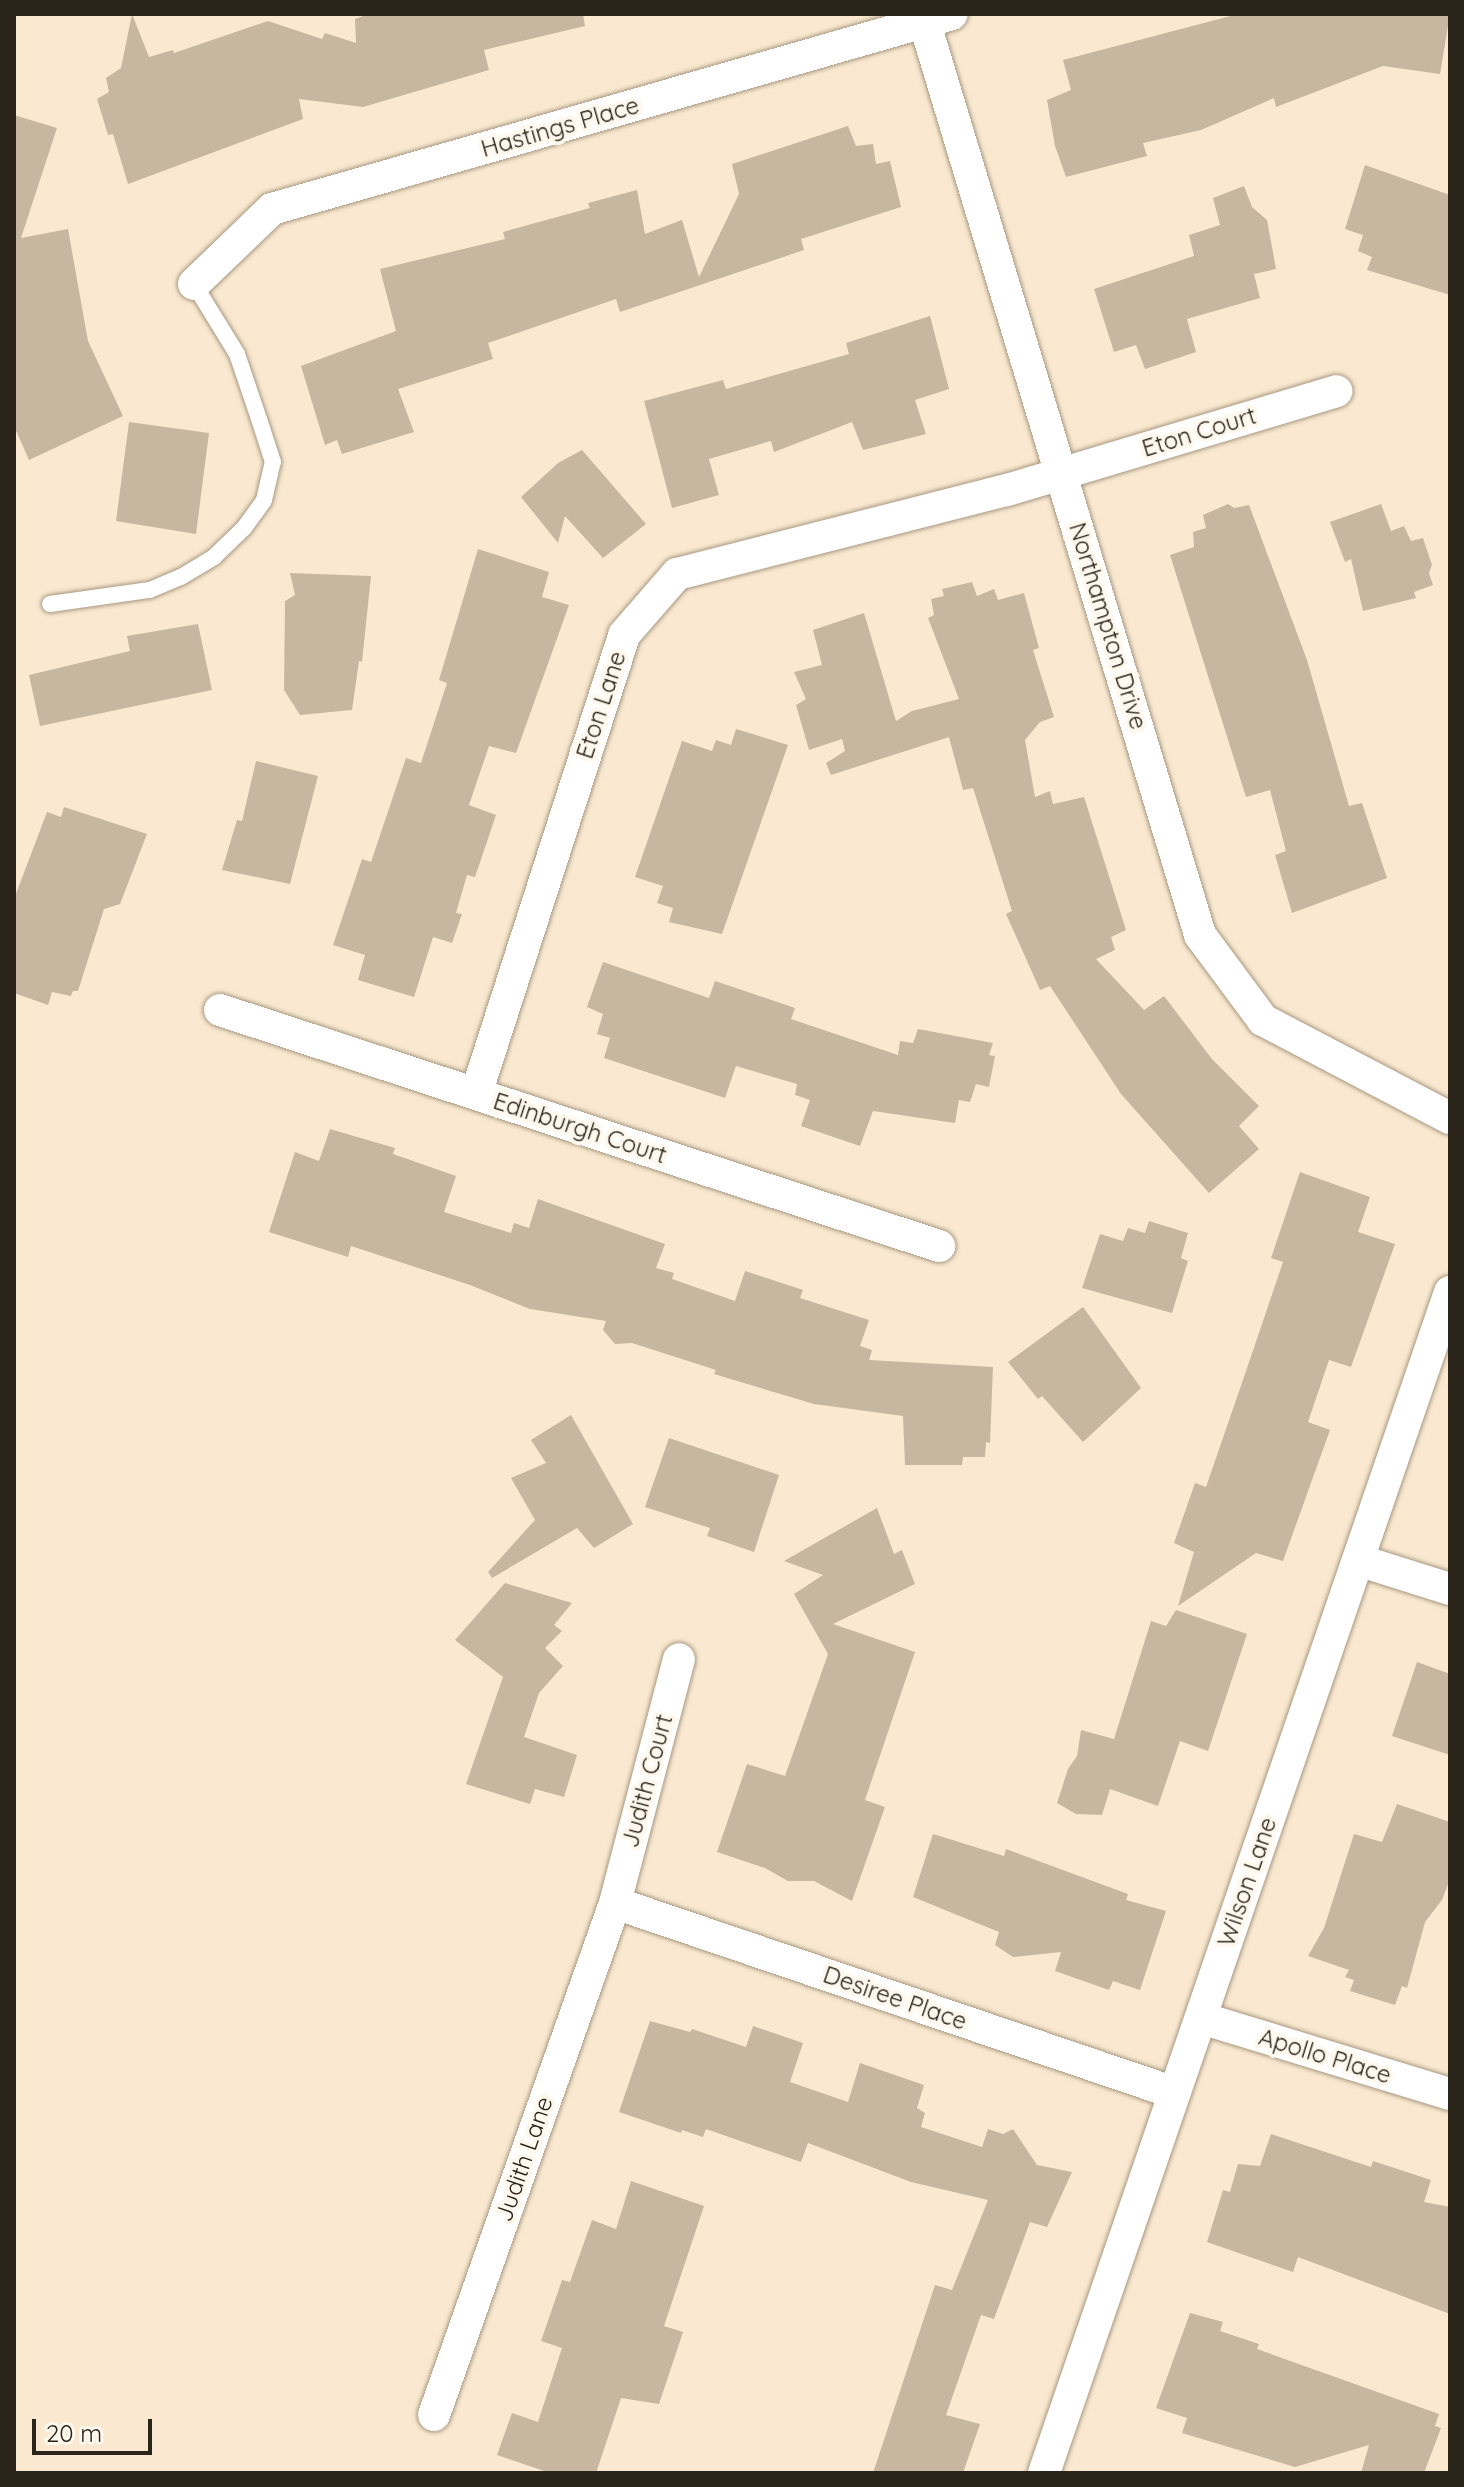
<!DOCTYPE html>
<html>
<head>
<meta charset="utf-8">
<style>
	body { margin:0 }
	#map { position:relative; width:1464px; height:2487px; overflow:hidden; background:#fae9d0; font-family:Quicksand,sans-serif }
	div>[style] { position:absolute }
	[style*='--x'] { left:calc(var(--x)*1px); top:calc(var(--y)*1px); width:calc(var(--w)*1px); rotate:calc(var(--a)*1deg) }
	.building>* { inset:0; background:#c8b7a0 }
	.roads { filter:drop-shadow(0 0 2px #a89882) drop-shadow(0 0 2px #a89882) }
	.service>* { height:16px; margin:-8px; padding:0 8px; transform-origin:8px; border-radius:8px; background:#fff }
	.minor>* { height:32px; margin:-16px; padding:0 16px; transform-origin:16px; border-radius:16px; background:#fff }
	span { translate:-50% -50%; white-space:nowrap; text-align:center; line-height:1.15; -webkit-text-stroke:8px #fff8ee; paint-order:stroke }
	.street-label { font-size:24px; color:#2a241b }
	.frame { position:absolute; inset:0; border:16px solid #2a241b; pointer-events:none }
	.scale { position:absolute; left:32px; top:2419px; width:120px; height:36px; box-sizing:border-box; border:4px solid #2a241b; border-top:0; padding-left:10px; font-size:24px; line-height:28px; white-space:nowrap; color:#2a241b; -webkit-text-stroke:6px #fff8ee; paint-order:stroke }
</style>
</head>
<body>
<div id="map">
	<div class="building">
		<div style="clip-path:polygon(132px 14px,149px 57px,173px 50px,174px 53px,268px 21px,322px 39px,325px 33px,356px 43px,355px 19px,369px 14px,583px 14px,585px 26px,484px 50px,489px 70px,363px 107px,299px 99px,303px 119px,128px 184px,113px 134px,108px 135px,97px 99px,109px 92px,106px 78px,121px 68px)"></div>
		<div style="clip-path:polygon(1238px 14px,1450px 14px,1440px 74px,1383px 66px,1276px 107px,1274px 98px,1201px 130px,1143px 143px,1147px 156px,1066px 177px,1055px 146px,1047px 100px,1071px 90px,1063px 60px)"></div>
		<div style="clip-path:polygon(14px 115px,57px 128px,21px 238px,68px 229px,88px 341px,123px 416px,29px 460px,14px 426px)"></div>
		<div style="clip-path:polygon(848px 126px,856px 146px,873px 144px,876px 164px,890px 161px,901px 207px,801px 239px,804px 250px,620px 312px,616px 299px,488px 343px,493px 359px,398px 389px,414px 432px,342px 454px,337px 440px,325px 445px,301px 366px,396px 331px,380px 269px,505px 239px,503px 232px,590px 208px,588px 203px,637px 190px,645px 234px,682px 220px,699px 277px,739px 194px,732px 164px)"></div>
		<div style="clip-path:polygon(1365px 165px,1450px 195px,1450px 295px,1367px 270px,1372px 257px,1358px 251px,1363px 235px,1345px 229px)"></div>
		<div style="clip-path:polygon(1244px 186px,1252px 207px,1267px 220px,1276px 269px,1254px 274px,1260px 298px,1187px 319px,1196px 352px,1145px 369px,1136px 345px,1114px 352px,1094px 289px,1194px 256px,1189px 235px,1220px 225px,1213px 198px)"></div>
		<div style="clip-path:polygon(930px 316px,949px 389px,915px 400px,926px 434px,863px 450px,852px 422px,774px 452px,771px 441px,709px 459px,719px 495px,672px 508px,644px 401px,723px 380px,726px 389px,849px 354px,846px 343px)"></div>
		<div style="clip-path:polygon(129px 422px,209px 433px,196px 534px,116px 521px)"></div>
		<div style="clip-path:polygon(582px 450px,646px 524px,603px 558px,565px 516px,558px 543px,521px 497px,558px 463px)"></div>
		<div style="clip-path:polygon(1228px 504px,1234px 508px,1249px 505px,1307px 660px,1349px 806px,1362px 803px,1387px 878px,1292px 913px,1275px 855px,1286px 851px,1270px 790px,1246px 797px,1170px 555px,1194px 547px,1193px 532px,1206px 528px,1203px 515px)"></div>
		<div style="clip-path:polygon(1381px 504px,1391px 531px,1404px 526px,1411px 541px,1423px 538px,1432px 565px,1429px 573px,1433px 585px,1414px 592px,1416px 598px,1363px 611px,1351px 559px,1345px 562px,1330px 522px)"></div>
		<div style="clip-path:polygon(478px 549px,549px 572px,542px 597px,569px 605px,516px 753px,489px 746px,469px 805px,496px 815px,475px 877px,467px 875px,456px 913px,462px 914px,452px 943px,433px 937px,414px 997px,358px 980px,365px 955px,333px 945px,362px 859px,371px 862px,406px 758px,421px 763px,447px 683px,439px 680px)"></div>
		<div style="clip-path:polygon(290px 573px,371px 576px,362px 662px,359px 661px,352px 710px,300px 715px,284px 690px,285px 601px,295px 595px)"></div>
		<div style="clip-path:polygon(972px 582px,977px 596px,994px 589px,998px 600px,1024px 593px,1039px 648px,1033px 650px,1054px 717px,1040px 722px,1025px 740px,1035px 797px,1050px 791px,1053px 804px,1084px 797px,1126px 930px,1111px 937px,1115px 950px,1096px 959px,1144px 1010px,1164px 996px,1212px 1059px,1259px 1106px,1239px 1126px,1259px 1149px,1209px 1193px,1121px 1094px,1050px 986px,1040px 990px,1006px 914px,1012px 911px,973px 788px,963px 790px,949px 737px,831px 775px,826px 763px,845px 751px,842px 739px,809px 750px,796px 705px,806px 699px,794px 672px,822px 665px,813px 630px,864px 613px,896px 721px,912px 711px,959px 699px,928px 618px,934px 615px,931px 599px,944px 596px,942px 589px)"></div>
		<div style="clip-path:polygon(198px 624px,212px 690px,40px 726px,29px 675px,130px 651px,127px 636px)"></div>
		<div style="clip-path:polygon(736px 729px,788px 745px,722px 934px,669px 922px,673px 908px,657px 903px,663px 886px,635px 877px,682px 741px,712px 751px,716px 740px,731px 745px)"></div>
		<div style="clip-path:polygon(256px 761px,318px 776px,290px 884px,222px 870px,237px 820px,242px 821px)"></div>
		<div style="clip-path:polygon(64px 807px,147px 834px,120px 904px,104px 909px,78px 991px,73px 991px,71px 996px,52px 992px,48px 1005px,14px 993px,14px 899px,47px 812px,61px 817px)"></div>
		<div style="clip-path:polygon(603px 962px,709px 998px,715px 981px,795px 1008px,791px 1019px,898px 1055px,900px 1041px,913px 1043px,918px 1029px,993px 1043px,989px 1055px,995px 1056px,989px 1087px,976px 1084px,970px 1102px,959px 1100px,955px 1123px,873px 1111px,860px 1146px,801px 1126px,810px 1100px,795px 1095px,797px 1084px,736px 1066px,725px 1098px,604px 1058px,610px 1038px,597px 1034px,603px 1014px,587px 1007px)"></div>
		<div style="clip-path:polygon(330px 1129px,395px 1148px,393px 1154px,456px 1176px,444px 1212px,511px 1233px,514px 1223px,529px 1228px,538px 1199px,665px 1244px,656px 1268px,674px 1273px,672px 1279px,735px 1301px,745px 1271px,803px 1290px,800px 1298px,869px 1320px,860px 1346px,872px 1350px,869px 1360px,993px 1367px,990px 1443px,986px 1442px,985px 1457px,963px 1457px,962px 1465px,905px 1465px,903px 1416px,814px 1404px,714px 1374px,716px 1370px,632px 1343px,615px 1344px,603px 1330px,606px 1321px,530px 1309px,470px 1285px,351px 1246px,348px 1257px,269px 1232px,295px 1152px,319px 1161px)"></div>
		<div style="clip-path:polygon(1300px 1172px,1370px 1197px,1358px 1232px,1395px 1244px,1351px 1367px,1329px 1360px,1308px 1422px,1330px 1430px,1283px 1561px,1256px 1553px,1178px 1606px,1194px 1552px,1174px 1543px,1195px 1483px,1206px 1487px,1245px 1374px,1283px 1262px,1271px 1258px)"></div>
		<div style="clip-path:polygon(1149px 1221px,1188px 1233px,1181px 1258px,1188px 1261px,1172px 1313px,1082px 1288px,1100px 1234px,1123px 1241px,1128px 1228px,1145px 1233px)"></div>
		<div style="clip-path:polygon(1083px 1307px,1141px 1388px,1083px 1442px,1042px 1396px,1038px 1399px,1008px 1362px)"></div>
		<div style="clip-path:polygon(571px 1415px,633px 1524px,594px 1548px,577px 1528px,492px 1578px,488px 1572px,535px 1520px,511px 1478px,546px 1463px,531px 1440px)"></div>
		<div style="clip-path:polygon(669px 1438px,779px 1475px,754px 1552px,707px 1536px,710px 1528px,645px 1507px)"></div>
		<div style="clip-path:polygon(877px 1508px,894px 1554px,902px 1550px,915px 1584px,833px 1624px,915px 1652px,865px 1800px,885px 1807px,852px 1901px,814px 1881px,788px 1881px,765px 1868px,717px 1852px,747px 1764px,785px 1776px,828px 1654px,794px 1594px,823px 1575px,784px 1561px)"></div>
		<div style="clip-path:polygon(505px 1583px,572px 1603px,554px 1625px,562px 1631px,545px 1648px,563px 1666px,539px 1693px,524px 1737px,577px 1755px,564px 1797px,535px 1789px,530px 1804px,466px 1784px,503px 1677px,455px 1640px)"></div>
		<div style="clip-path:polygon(1176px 1610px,1247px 1634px,1208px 1751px,1180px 1741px,1158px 1806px,1110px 1789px,1102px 1815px,1076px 1814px,1057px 1803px,1068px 1769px,1077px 1756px,1081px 1730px,1114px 1739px,1151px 1621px,1166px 1626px)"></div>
		<div style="clip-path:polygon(1417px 1662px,1450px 1674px,1450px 1755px,1392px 1736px)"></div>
		<div style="clip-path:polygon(1397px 1804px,1450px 1822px,1450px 1879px,1442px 1900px,1425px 1922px,1407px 1988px,1402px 1986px,1395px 2005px,1350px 1991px,1354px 1980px,1345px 1977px,1349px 1970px,1308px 1956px,1324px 1928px,1354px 1834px,1382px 1842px)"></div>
		<div style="clip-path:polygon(933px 1834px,1004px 1856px,1006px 1849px,1128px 1894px,1126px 1900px,1166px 1911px,1140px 1990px,1113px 1981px,1109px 1990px,1055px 1971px,1061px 1952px,1013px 1957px,995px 1945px,999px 1932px,913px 1897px)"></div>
		<div style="clip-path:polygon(650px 2021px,690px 2032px,692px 2029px,746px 2047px,753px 2026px,803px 2043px,790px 2082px,848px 2102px,860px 2063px,924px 2085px,917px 2108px,925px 2113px,921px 2127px,982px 2147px,988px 2129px,1003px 2134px,1013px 2129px,1037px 2165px,1072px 2172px,1047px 2227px,1030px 2222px,994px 2319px,981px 2315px,946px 2415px,980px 2424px,963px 2473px,873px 2473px,935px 2285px,952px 2290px,988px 2200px,911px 2182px,808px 2143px,801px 2162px,706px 2129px,703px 2137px,682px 2130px,681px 2133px,619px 2112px)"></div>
		<div style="clip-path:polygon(1271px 2134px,1371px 2167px,1373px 2161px,1431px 2180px,1424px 2202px,1450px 2207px,1450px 2314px,1298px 2257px,1293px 2272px,1207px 2242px,1223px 2190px,1230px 2192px,1238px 2164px,1260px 2166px)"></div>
		<div style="clip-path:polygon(631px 2181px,704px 2206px,664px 2326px,683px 2332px,659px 2404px,621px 2398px,596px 2473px,550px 2473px,497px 2455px,512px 2413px,538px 2422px,562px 2348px,541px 2341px,562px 2280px,570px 2282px,592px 2220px,616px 2229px)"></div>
		<div style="clip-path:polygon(1190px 2313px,1223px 2322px,1220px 2331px,1259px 2344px,1257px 2349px,1439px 2414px,1435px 2426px,1441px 2428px,1424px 2473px,1361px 2473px,1369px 2445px,1295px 2467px,1182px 2433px,1187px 2418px,1156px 2408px)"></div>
	</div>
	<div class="roads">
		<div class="service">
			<div style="--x:50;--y:604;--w:101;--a:-8"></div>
			<div style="--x:150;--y:590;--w:34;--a:-23"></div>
			<div style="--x:181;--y:577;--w:39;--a:-31"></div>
			<div style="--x:214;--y:557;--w:42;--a:-44"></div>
			<div style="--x:244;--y:528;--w:34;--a:-54"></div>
			<div style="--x:264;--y:500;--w:39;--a:-77"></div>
			<div style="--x:273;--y:462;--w:45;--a:-108"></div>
			<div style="--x:259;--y:419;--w:69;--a:-108.7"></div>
			<div style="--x:237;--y:354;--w:82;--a:-121.6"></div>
		</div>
		<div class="minor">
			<div style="--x:922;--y:14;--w:962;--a:73.2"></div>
			<div style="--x:1200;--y:935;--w:106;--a:53.5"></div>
			<div style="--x:1263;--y:1020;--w:211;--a:27.7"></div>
			<div style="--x:194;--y:284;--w:108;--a:-43.9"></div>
			<div style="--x:272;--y:209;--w:707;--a:-16"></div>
			<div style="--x:220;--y:1010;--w:757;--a:18.17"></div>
			<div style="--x:476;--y:1094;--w:482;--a:-72.1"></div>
			<div style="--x:624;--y:635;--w:81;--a:-49"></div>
			<div style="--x:677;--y:574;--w:341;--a:-14.3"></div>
			<div style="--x:1007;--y:490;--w:344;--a:-16.7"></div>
			<div style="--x:1358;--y:1560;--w:96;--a:17.5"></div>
			<div style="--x:615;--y:1903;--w:591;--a:18.74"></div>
			<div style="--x:1201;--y:2018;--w:260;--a:17"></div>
			<div style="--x:434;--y:2415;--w:543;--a:-70.53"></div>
			<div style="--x:615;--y:1903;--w:252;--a:-75.3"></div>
			<div style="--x:1044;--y:2473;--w:1249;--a:-71.03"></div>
		</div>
	</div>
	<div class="street-label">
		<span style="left:560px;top:127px;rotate:-16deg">Hastings Place</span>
		<span style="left:1199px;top:432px;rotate:-17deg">Eton Court</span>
		<span style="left:1108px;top:626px;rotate:73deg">Northampton Drive</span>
		<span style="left:601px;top:705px;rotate:-72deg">Eton Lane</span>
		<span style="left:580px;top:1128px;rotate:18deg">Edinburgh Court</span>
		<span style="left:647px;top:1781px;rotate:-75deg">Judith Court</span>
		<span style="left:1247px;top:1882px;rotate:-71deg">Wilson Lane</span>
		<span style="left:895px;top:1998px;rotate:19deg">Desiree Place</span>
		<span style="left:1325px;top:2056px;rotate:17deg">Apollo Place</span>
		<span style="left:524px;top:2159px;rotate:-71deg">Judith Lane</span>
	</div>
	<div class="frame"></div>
	<div class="scale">20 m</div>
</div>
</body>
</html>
